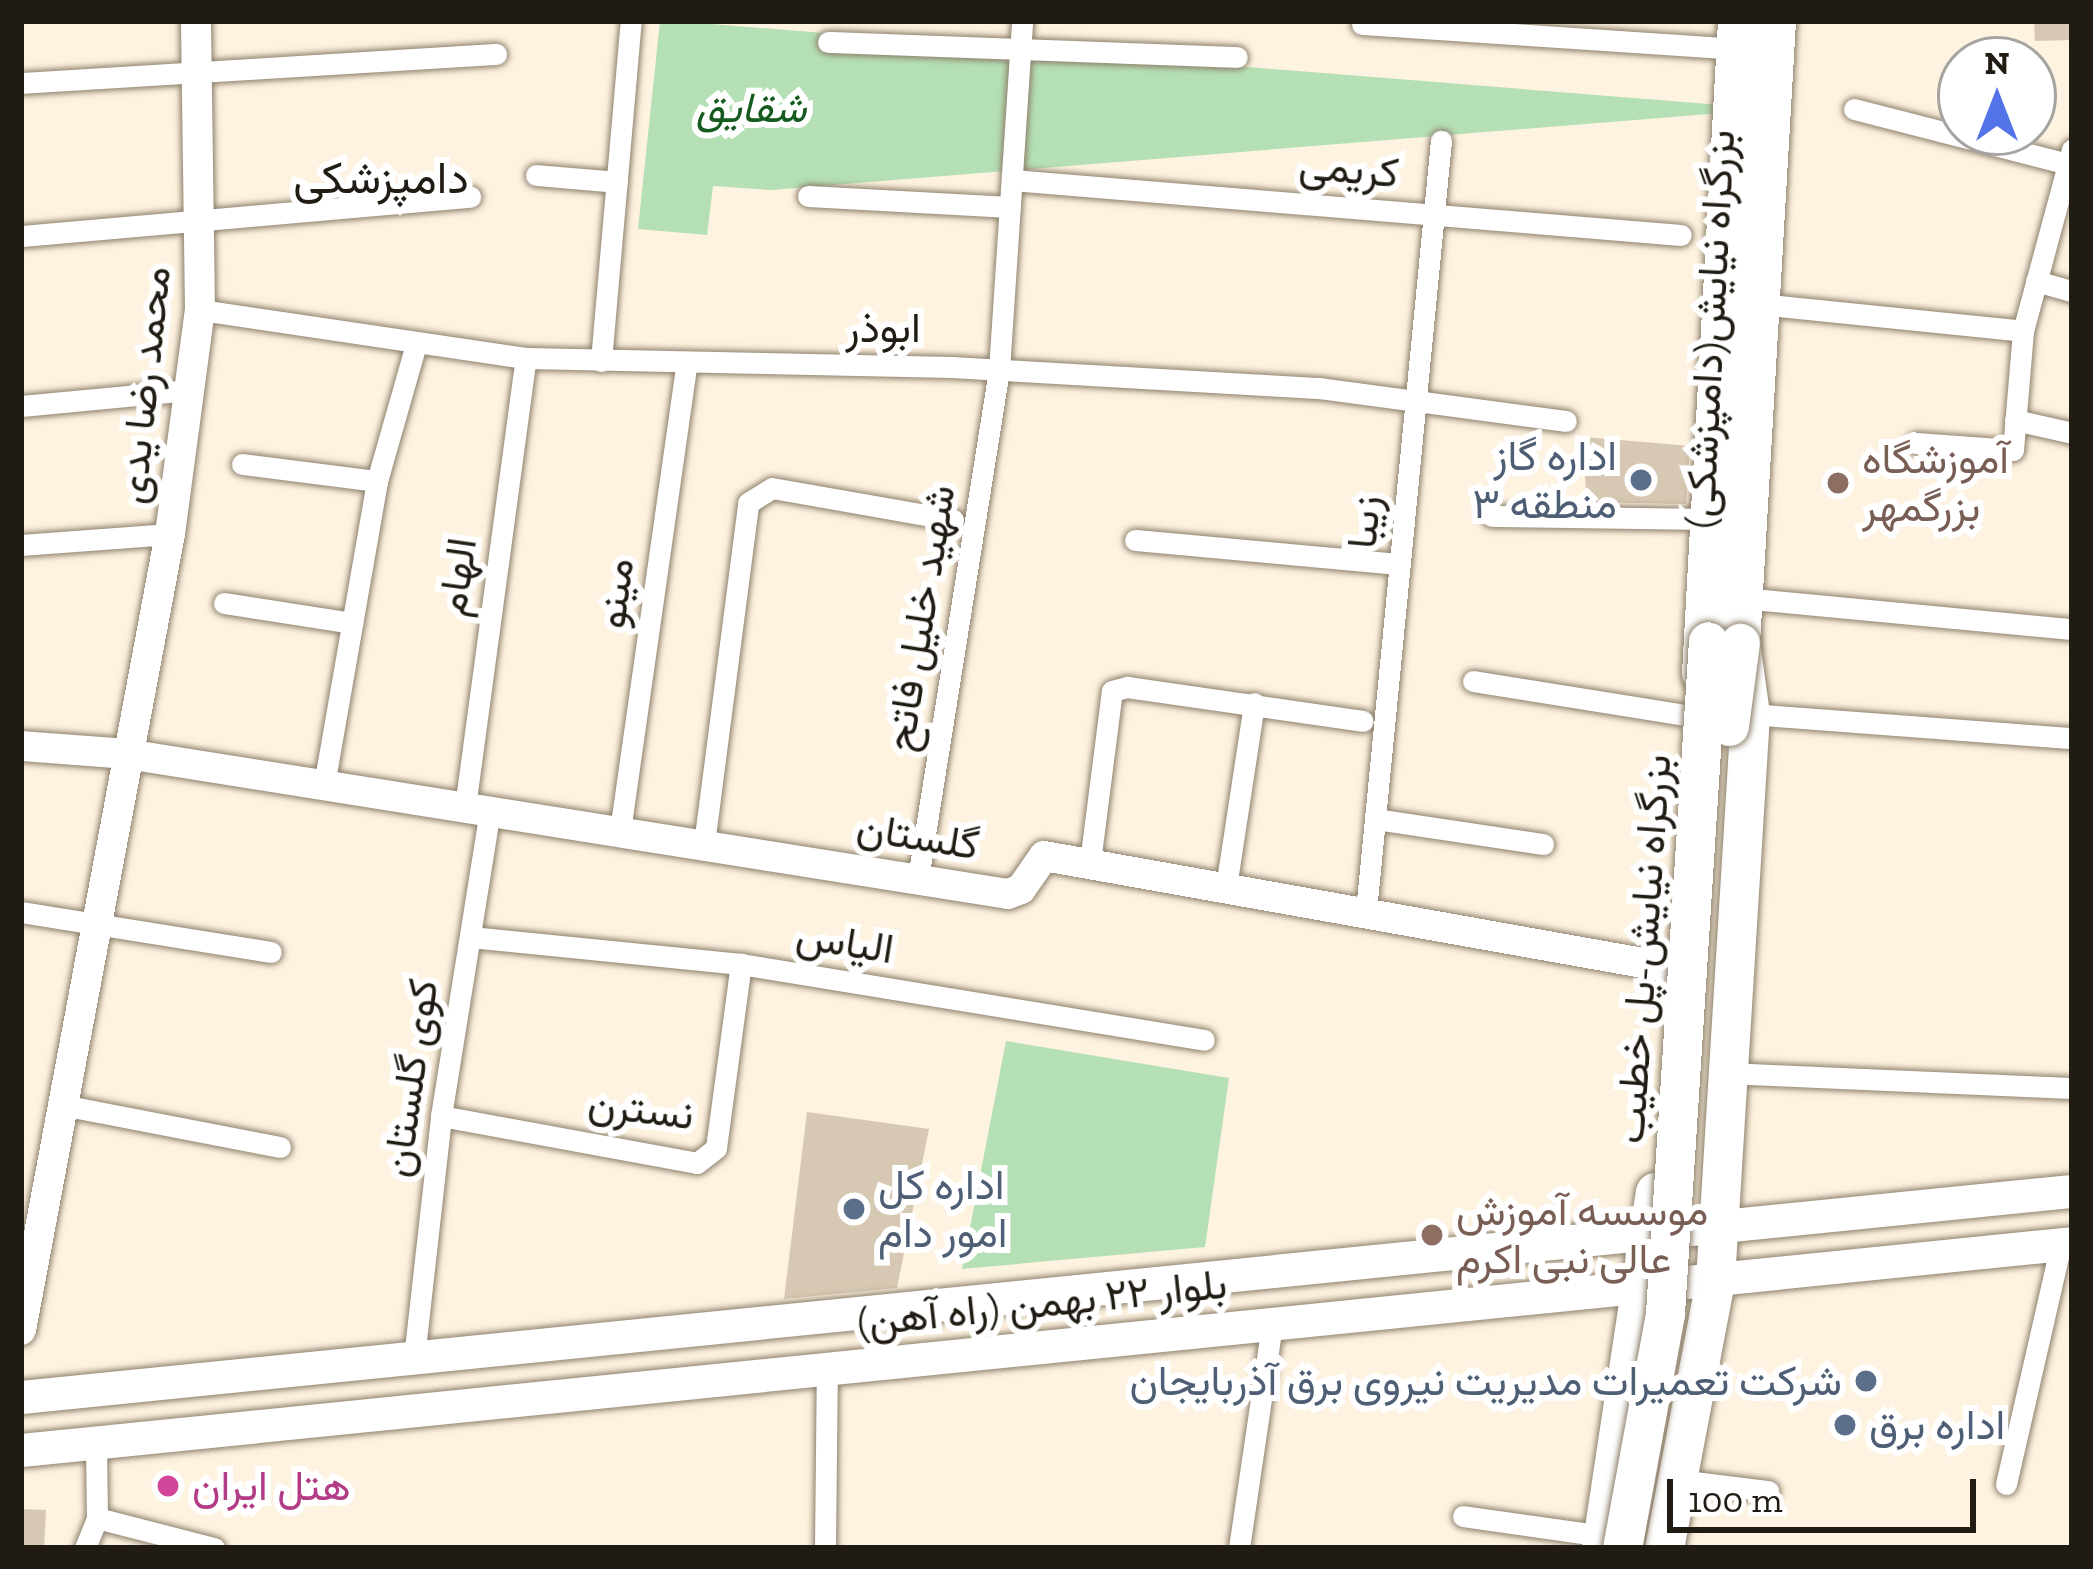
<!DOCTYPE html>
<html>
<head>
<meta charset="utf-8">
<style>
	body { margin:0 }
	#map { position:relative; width:2093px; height:1569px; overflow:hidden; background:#fef2e0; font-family:"Zilla Slab",Vazirmatn,serif }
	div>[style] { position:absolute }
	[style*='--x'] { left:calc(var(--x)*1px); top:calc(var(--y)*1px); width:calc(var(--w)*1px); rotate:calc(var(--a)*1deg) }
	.green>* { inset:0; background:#b5e0b5 }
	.building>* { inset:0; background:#d6c8b2 }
	.roads { filter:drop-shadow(0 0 3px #8e816d) drop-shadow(0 0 3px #8e816d) }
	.street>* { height:21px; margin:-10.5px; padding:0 10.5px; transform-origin:10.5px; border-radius:10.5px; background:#fff }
	.secondary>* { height:30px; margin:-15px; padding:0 15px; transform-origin:15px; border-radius:15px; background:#fff }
	.primary>* { height:33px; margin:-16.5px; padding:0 16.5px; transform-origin:16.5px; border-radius:16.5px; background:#fff }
	.highway>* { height:39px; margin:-19.5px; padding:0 19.5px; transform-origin:19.5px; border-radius:19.5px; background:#fff }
	.bridges { filter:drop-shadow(0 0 3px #8e816d) drop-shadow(0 0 3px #8e816d) }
	.highway-bridge>* { height:39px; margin:-19.5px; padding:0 19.5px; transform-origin:19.5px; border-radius:19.5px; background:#fff }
	.dots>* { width:33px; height:33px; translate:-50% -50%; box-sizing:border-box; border:6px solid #fff; border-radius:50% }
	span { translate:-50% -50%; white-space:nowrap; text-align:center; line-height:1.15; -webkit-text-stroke:12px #fff; paint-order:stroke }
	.park-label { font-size:42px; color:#155b1f; font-style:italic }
	.street-label { font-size:42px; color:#201b13 }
	.service-label { font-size:42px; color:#4e5e75 }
	.right { translate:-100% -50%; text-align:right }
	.left { translate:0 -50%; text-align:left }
	.education-label { font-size:42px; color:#785e54 }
	.hotel-label { font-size:42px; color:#b23c85 }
	.neighbourhood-label { font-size:45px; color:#201b13 }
	.frame { position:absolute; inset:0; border:24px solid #201b13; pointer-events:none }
	.north { position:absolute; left:1937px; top:36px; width:120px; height:120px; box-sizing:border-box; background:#fff; border:3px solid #a6a4a1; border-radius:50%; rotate:0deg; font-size:33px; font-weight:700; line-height:48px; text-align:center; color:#201b13 }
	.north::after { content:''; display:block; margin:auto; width:42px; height:54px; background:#5373e8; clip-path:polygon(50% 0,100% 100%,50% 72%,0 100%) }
	.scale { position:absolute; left:1667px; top:1479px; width:309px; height:54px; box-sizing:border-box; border:6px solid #201b13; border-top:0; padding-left:15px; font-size:36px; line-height:42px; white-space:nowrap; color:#201b13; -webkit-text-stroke:9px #fff; paint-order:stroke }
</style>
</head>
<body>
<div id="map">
	<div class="green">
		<div style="clip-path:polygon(660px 21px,674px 21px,1771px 109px,771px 190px,713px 186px,707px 235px,638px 229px)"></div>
		<div style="clip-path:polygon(1006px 1041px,1229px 1078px,1205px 1247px,962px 1269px)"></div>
	</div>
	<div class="building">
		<div style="clip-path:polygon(2034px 21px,2072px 21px,2072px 40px,2035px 41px)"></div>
		<div style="clip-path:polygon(1584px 437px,1690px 446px,1686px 504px,1586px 502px)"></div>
		<div style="clip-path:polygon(807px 1112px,929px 1129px,897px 1288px,784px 1299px)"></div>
		<div style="clip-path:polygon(21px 1509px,46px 1510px,44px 1548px,21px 1548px)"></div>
	</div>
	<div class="roads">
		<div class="street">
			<div style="--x:1362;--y:24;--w:375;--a:3.8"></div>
			<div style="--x:828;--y:42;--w:409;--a:2.1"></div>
			<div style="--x:21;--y:83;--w:476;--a:-3.5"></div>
			<div style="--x:1854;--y:109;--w:221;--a:14.4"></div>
			<div style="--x:536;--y:175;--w:81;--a:4.9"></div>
			<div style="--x:1012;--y:180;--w:671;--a:4.7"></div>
			<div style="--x:808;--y:196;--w:202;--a:3.1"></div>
			<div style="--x:21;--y:236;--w:451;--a:-5"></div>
			<div style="--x:2036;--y:281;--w:37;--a:16"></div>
			<div style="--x:1759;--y:304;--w:265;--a:5.8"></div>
			<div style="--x:200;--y:310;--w:330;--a:8.4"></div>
			<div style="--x:526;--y:358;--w:427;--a:1.2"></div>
			<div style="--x:953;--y:367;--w:367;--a:3.3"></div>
			<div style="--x:1319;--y:388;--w:249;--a:7.6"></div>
			<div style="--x:601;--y:361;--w:341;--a:-85"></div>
			<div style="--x:21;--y:406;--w:169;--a:-5.4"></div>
			<div style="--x:2015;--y:420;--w:58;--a:12.8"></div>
			<div style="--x:1916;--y:443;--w:97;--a:4.1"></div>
			<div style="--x:2013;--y:450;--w:119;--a:-85.2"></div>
			<div style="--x:2023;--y:331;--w:188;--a:-74.9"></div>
			<div style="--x:242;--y:464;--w:136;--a:7.2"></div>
			<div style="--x:1492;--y:516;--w:222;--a:0.8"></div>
			<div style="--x:1135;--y:540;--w:265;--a:5.2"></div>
			<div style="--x:21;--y:545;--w:149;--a:-4.2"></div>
			<div style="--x:1742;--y:598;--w:331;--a:5.4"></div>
			<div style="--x:224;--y:603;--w:130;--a:8.9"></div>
			<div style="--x:1473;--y:681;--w:221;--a:9.1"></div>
			<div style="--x:1750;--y:714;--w:323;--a:4.3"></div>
			<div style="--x:324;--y:785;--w:309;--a:-80.1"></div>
			<div style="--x:377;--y:481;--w:142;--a:-74.1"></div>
			<div style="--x:465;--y:807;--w:453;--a:-82.3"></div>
			<div style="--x:1375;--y:819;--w:170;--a:8.5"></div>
			<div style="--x:620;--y:831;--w:470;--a:-81.9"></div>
			<div style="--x:704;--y:844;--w:344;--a:-82.6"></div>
			<div style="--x:748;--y:503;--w:28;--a:-32"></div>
			<div style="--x:772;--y:488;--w:184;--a:10"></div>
			<div style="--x:1090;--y:862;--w:172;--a:-82.7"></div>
			<div style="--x:1112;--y:691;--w:16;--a:-15"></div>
			<div style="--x:1127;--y:687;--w:238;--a:8.2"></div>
			<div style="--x:918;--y:878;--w:514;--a:-80.94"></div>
			<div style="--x:999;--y:370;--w:350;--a:-86.2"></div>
			<div style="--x:1226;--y:887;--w:186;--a:-81.3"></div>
			<div style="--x:1366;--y:911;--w:774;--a:-84.44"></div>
			<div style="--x:21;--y:912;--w:253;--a:9.1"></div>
			<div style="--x:471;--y:937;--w:271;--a:5.7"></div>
			<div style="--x:741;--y:964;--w:469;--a:9.3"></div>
			<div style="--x:1725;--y:1073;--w:347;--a:2.5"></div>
			<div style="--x:62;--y:1105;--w:222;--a:10.9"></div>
			<div style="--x:441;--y:1116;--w:260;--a:10.4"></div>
			<div style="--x:697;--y:1163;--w:24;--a:-38"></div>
			<div style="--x:716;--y:1148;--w:186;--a:-82.3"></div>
			<div style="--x:414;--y:1358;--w:244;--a:-83.6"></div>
			<div style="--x:441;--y:1116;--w:309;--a:-80.9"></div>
			<div style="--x:1678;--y:1480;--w:91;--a:7"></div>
			<div style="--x:2006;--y:1484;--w:246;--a:-77.1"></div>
			<div style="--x:1463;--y:1516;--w:142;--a:8.1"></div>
			<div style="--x:97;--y:1518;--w:121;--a:14.4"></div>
			<div style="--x:85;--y:1548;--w:32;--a:-68"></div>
			<div style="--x:97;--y:1518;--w:74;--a:-90.8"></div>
			<div style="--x:825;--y:1548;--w:178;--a:-89.4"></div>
			<div style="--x:1239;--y:1548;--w:226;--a:-81.6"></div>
		</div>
		<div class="secondary">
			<div style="--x:21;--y:746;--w:106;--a:4.3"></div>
			<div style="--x:127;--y:754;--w:892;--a:9.03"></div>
			<div style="--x:1008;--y:894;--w:14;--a:-21"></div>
			<div style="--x:1021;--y:889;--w:40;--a:-55.1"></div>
			<div style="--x:1044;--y:856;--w:637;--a:10.13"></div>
			<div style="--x:21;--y:1330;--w:810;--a:-79.4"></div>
			<div style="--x:170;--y:534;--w:226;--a:-82.4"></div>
			<div style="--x:200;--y:310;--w:289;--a:-90.8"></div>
		</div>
		<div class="primary">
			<div style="--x:21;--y:1397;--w:2061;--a:-5.74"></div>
			<div style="--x:21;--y:1450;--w:2061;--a:-5.76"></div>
		</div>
		<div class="highway">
			<div style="--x:1701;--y:673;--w:653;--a:-86.84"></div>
			<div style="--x:1601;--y:1548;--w:360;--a:-81.4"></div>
			<div style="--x:1664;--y:1548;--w:273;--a:-79.2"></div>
			<div style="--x:1715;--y:1280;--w:567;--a:-86.46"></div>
			<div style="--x:1750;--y:714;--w:72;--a:-98"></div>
			<div style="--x:1740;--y:643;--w:623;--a:-86.69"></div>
		</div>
	</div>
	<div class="bridges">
		<div class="highway-bridge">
			<div style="--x:1729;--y:726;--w:84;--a:-82.5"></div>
			<div style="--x:1622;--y:1548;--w:239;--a:-79.6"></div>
			<div style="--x:1665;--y:1313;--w:673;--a:-86.34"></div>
		</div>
	</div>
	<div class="dots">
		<div style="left:1641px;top:480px;background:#5c6f8a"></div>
		<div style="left:1838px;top:483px;background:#8d6e63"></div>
		<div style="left:854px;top:1209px;background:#5c6f8a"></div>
		<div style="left:1432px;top:1235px;background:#8d6e63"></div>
		<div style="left:1866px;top:1381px;background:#5c6f8a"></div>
		<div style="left:1845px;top:1425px;background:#5c6f8a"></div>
		<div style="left:168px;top:1486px;background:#d1479c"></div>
	</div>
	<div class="park-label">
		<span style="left:751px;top:108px">شقایق</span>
	</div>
	<div class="street-label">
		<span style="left:1349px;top:169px;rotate:5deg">کریمی</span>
		<span style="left:883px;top:328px">ابوذر</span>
		<span style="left:1710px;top:329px;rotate:-87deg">بزرگراه نیایش(دامپزشکی)</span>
		<span style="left:144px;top:385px;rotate:-84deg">محمد رضا یدی</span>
		<span style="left:1364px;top:522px;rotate:-85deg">زیبا</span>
		<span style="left:457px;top:577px;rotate:-82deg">الهام</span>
		<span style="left:615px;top:593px;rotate:-82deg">مینو</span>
		<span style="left:920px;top:618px;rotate:-81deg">شهید خلیل فاتح</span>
		<span style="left:918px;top:836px;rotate:9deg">گلستان</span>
		<span style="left:845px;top:942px;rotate:9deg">الیاس</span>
		<span style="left:1643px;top:949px;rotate:-86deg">بزرگراه نیایش-پل خطیب</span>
		<span style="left:410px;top:1078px;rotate:-82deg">کوی گلستان</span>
		<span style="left:641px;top:1109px;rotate:7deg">نسترن</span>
		<span style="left:1042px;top:1303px;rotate:-6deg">بلوار ۲۲ بهمن (راه آهن)</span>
	</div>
	<div class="service-label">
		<span class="right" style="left:1617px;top:480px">اداره گاز<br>منطقه ۳</span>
		<span class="left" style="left:878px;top:1209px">اداره کل<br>امور دام</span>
		<span class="right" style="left:1842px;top:1381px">شرکت تعمیرات مدیریت نیروی برق آذربایجان</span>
		<span class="left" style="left:1869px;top:1425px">اداره برق</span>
	</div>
	<div class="education-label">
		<span class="left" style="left:1862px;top:483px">آموزشگاه<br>بزرگمهر</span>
		<span class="left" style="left:1456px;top:1235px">موسسه آموزش<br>عالی نبی اکرم</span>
	</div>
	<div class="hotel-label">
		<span class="left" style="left:192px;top:1486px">هتل ایران</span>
	</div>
	<div class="neighbourhood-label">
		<span style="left:381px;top:179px">دامپزشکی</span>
	</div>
	<div class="frame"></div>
	<div class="north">N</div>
	<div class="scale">100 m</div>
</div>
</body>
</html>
